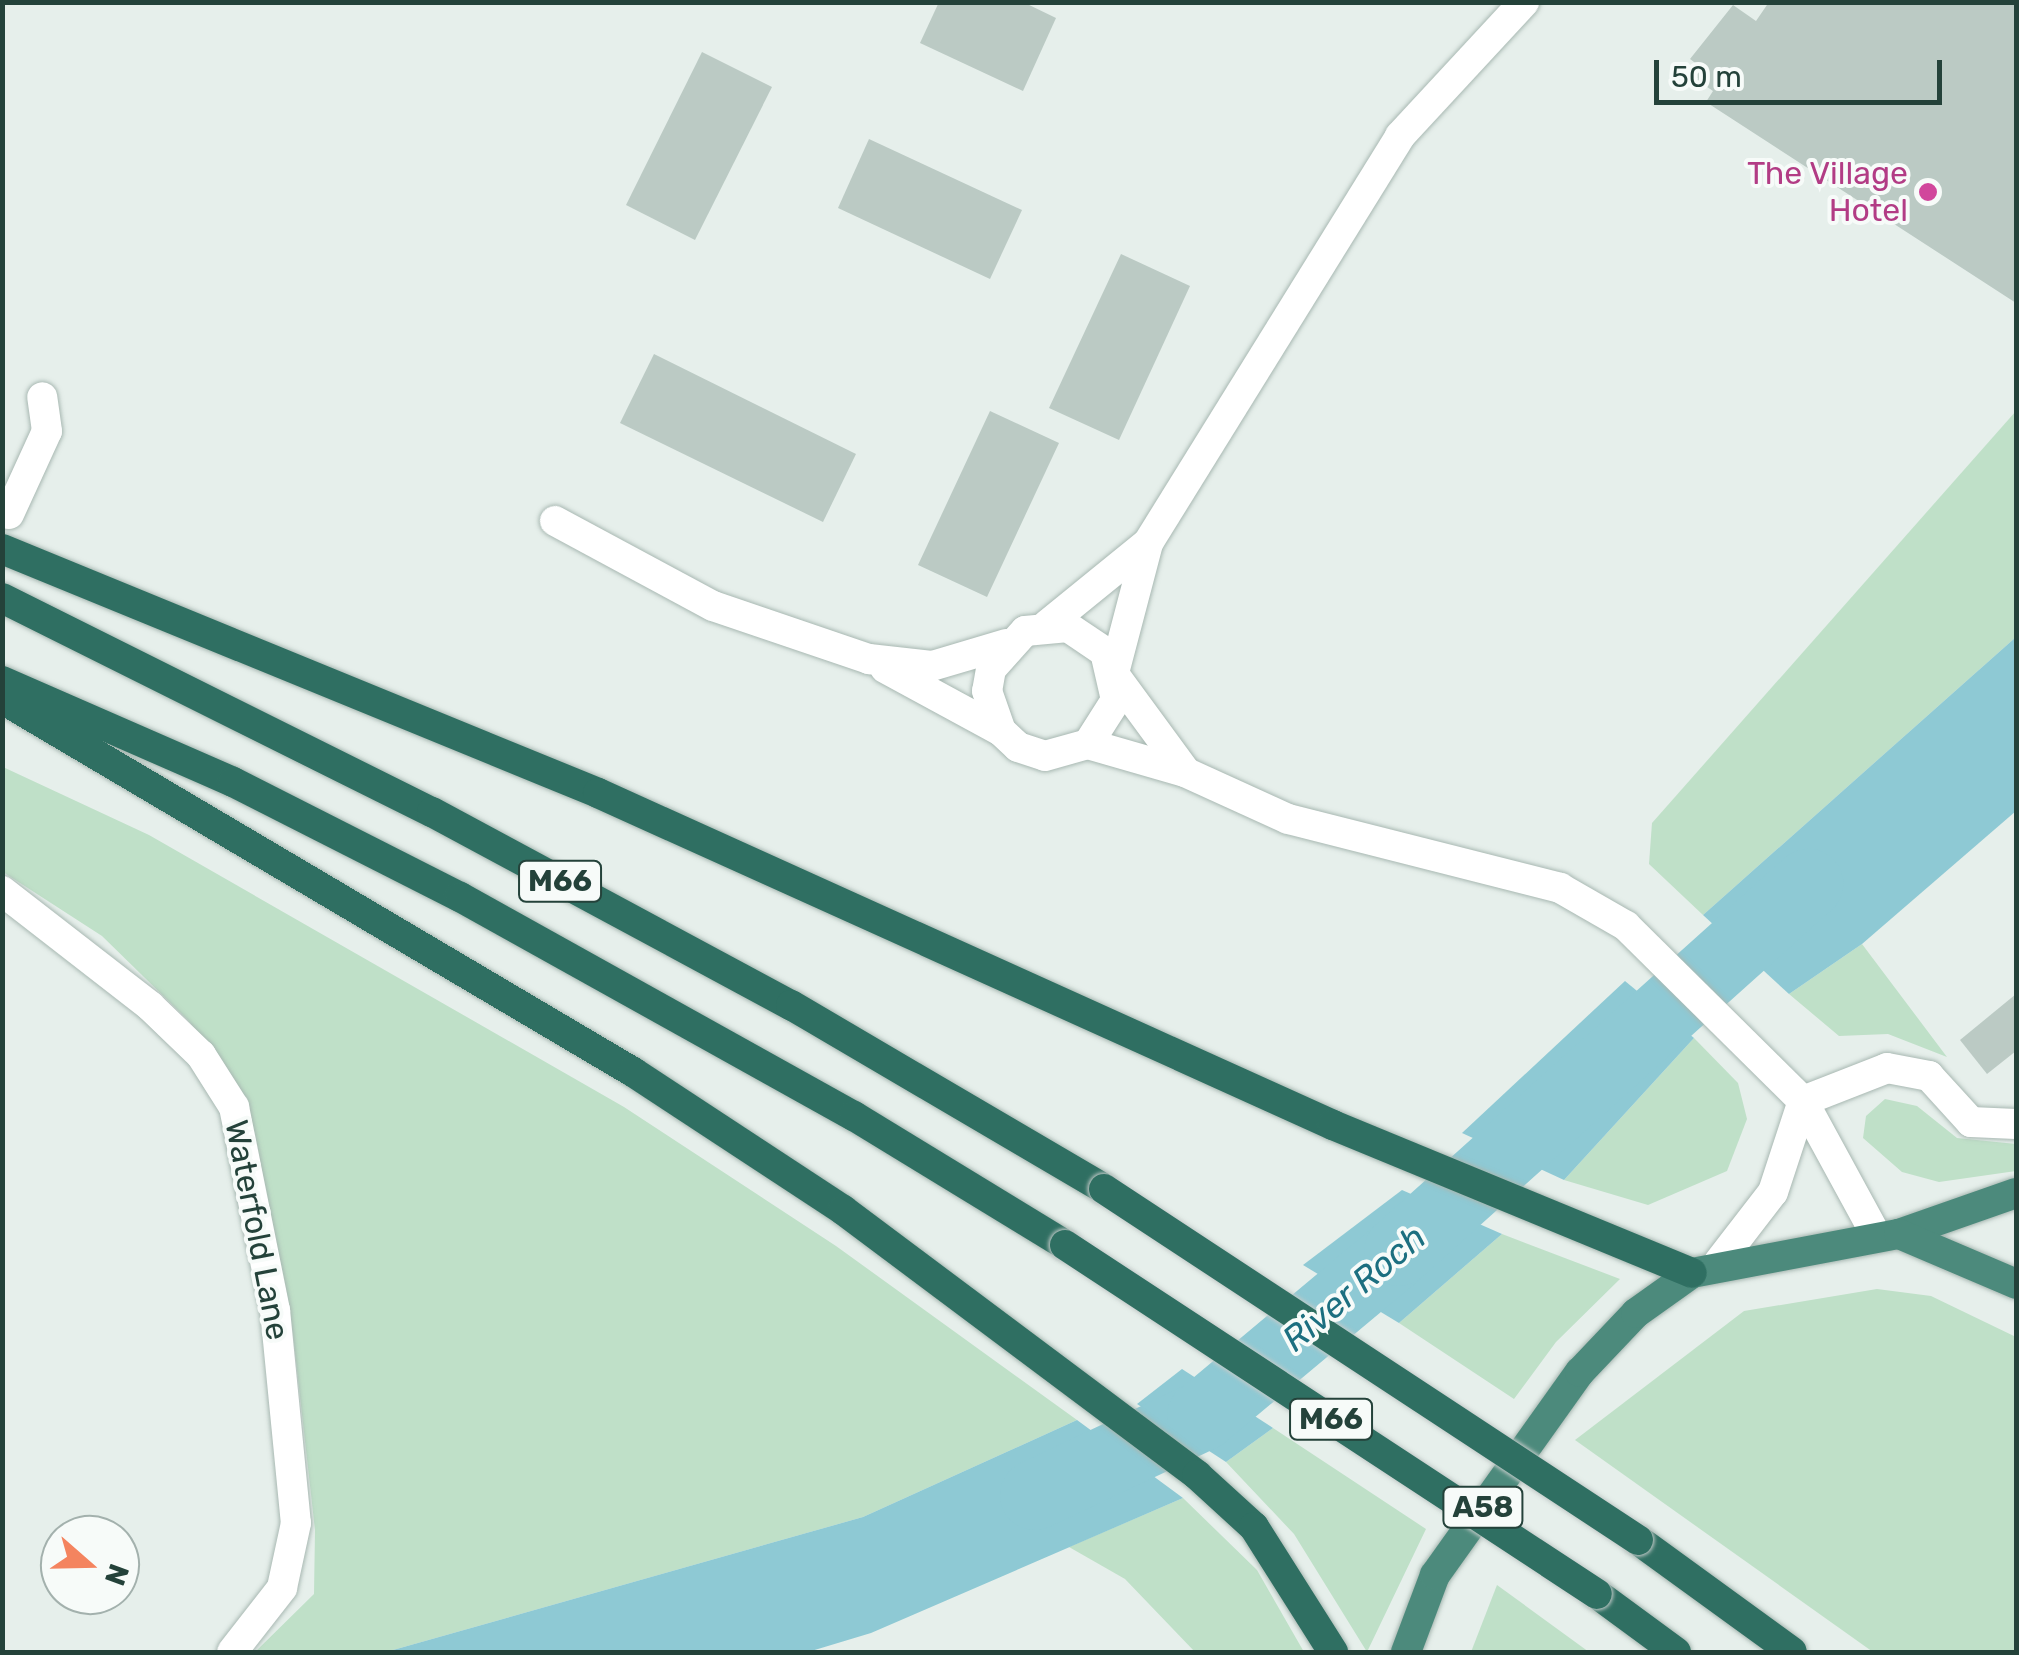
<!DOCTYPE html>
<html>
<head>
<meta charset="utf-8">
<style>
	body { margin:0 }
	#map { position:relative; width:2019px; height:1655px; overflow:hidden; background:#e6efeb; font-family:Rubik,sans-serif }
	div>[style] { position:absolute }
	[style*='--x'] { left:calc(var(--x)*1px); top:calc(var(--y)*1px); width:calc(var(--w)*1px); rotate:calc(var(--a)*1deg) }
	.green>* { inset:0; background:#bfe0c8 }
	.water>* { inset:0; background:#8ec9d4 }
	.river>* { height:70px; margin:-35px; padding:0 35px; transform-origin:35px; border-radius:35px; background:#8ec9d4 }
	.building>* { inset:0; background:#bbcac4 }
	.roads { filter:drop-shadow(0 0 2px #a8b8b2) drop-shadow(0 0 2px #a8b8b2) }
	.minor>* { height:30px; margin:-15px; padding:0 15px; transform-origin:15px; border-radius:15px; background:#fff }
	.trunk>* { height:30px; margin:-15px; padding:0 15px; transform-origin:15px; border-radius:15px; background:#4c8a7c }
	.motorway>* { height:30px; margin:-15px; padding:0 15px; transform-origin:15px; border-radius:15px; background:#2f6f62 }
	.bridges { filter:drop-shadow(0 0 2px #c2cac8) drop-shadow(0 0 2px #c2cac8) }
	.motorway-bridge>* { height:30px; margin:-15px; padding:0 15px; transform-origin:15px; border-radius:15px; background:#2f6f62 }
	.dots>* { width:28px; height:28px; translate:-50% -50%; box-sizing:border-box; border:5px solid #f7fbf9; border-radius:50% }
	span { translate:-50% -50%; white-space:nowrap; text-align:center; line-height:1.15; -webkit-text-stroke:8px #f7fbf9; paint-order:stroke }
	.shield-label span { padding:2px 8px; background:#f7fbf9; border:2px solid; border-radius:8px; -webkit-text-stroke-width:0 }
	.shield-label { font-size:30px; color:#24423a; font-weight:700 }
	.hotel-label { font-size:32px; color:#b23c85 }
	.right { translate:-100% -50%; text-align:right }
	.street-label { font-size:32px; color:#24423a }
	.water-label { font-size:35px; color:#1c6f80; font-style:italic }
	.frame { position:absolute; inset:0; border:5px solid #24423a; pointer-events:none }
	.north { position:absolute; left:40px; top:1515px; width:100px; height:100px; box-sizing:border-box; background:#f7fbf9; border:2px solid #a3b1ad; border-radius:50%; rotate:110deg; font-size:28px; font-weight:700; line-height:40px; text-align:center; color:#24423a }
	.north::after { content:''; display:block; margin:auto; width:35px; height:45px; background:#f4845f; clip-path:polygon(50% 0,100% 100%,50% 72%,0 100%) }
	.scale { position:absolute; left:1654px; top:60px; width:288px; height:45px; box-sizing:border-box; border:5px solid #24423a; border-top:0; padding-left:12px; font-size:30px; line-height:35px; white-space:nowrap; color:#24423a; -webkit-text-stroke:8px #f7fbf9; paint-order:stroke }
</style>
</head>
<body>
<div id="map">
	<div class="green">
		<div style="clip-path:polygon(2016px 411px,2016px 637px,1703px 915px,1649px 864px,1652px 823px)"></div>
		<div style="clip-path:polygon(3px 767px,149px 835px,624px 1107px,836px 1246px,1077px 1420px,863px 1517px,386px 1652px,255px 1652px,314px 1594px,315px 1530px,293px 1334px,255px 1134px,229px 1074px,188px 1020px,102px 936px,3px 872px)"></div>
		<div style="clip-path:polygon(1862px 944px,1947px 1057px,1888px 1034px,1839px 1036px,1789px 994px)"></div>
		<div style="clip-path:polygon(1694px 1038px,1738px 1083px,1747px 1119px,1727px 1171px,1648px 1205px,1564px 1180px)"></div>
		<div style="clip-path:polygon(1885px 1099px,1917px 1106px,1957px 1138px,2016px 1144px,2016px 1171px,1939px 1182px,1902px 1172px,1863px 1138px,1866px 1116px)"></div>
		<div style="clip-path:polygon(1502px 1234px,1620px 1279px,1556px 1342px,1514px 1399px,1399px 1323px)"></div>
		<div style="clip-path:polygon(1877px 1289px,1931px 1296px,2016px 1337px,2016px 1652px,1873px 1652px,1575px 1440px,1744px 1311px)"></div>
		<div style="clip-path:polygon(1273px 1428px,1426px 1529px,1367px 1652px,1294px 1534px,1226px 1462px)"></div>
		<div style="clip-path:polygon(1183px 1498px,1257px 1570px,1304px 1652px,1195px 1652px,1125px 1579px,1069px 1547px)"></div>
		<div style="clip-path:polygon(1497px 1585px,1589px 1652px,1471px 1652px)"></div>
	</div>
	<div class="water">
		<div style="clip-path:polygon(2016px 637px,2016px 811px,1862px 944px,1789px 994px,1703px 915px)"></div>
		<div style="clip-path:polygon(1625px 981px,1694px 1038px,1564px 1180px,1462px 1133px)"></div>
		<div style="clip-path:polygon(1402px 1190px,1502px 1234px,1399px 1323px,1303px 1265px)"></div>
		<div style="clip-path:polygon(1182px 1369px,1273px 1428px,1226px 1462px,1137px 1404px)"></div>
		<div style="clip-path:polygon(1077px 1420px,1183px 1498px,871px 1633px,808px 1652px,386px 1652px,863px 1517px)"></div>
	</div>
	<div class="river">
		<div style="--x:1035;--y:1495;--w:185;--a:-25.3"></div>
		<div style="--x:1202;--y:1416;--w:257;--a:-39.9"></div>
		<div style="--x:1399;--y:1251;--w:550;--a:-41.9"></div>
	</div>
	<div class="building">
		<div style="clip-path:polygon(939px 2px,1023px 2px,1056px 18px,1023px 91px,920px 43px)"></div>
		<div style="clip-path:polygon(1769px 2px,2016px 2px,2016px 303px,1706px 102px,1713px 91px,1694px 78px,1702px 68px,1690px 59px,1733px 5px,1756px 21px)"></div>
		<div style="clip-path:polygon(702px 52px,772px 87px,695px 240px,626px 205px)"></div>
		<div style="clip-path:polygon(869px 139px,1022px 210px,990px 279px,838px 208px)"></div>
		<div style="clip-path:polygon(1121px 254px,1190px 286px,1119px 440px,1049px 408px)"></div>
		<div style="clip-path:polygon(654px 354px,856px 454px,823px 522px,620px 423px)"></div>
		<div style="clip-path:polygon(990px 411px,1059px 443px,987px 597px,918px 565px)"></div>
		<div style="clip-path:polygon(2016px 994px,2016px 1051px,1987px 1074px,1960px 1040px)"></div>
	</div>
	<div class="roads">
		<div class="minor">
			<div style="--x:9;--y:514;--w:91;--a:-65.4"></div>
			<div style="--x:47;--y:431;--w:34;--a:-98"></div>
			<div style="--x:555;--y:521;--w:179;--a:28.3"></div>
			<div style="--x:713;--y:606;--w:165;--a:18.8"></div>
			<div style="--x:869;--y:659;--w:63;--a:6.3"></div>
			<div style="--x:932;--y:666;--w:77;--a:-16.6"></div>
			<div style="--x:1047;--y:625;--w:130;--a:-39.1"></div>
			<div style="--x:885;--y:668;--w:132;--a:28.5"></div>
			<div style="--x:1114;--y:673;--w:134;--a:-75.3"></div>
			<div style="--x:1148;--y:543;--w:479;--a:-58.2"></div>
			<div style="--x:1400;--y:136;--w:183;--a:-47.2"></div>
			<div style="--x:1116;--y:677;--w:117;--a:53.7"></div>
			<div style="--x:1088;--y:744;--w:52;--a:-57.5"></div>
			<div style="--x:1116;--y:700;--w:49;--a:-102.9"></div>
			<div style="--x:1105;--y:652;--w:45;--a:-146"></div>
			<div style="--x:1068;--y:627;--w:43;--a:174.7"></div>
			<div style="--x:1025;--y:631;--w:51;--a:131.8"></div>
			<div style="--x:991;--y:669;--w:22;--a:100"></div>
			<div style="--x:987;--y:691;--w:42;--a:70.7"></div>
			<div style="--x:1001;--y:731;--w:23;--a:43"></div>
			<div style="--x:1018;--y:747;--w:28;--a:18"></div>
			<div style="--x:1045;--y:756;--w:45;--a:-15.6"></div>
			<div style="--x:1088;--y:744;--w:101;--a:16.1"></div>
			<div style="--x:1185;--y:772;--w:113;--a:24.5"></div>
			<div style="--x:1288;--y:819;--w:281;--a:14.2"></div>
			<div style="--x:1560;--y:888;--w:76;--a:29.9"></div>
			<div style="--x:1626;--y:926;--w:249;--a:44.7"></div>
			<div style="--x:1803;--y:1101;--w:155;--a:61.4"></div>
			<div style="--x:2;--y:891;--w:187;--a:37.8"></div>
			<div style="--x:150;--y:1006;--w:71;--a:43.9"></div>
			<div style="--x:201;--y:1055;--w:62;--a:57.6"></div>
			<div style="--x:234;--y:1107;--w:207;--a:78.6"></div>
			<div style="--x:275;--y:1310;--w:214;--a:84.4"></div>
			<div style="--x:296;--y:1523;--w:66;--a:102.2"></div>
			<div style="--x:282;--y:1588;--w:81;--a:128"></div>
			<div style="--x:1803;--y:1101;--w:90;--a:-21.4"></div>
			<div style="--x:1887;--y:1068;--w:43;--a:10.8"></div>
			<div style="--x:1929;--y:1076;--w:62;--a:47.6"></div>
			<div style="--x:1971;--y:1122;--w:45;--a:2.5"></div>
			<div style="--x:1719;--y:1262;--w:88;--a:-52.4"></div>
			<div style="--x:1773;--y:1192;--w:96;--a:-71.8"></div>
		</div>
		<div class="trunk">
			<div style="--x:1899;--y:1234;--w:124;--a:-19.3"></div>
			<div style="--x:1406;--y:1652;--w:82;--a:-69.4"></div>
			<div style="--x:1435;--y:1575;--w:249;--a:-54.5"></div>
			<div style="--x:1580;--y:1372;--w:81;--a:-46.5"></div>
			<div style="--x:1636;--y:1313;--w:69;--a:-35.5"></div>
			<div style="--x:1692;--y:1273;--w:211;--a:-10.7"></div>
			<div style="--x:1899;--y:1234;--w:127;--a:23.1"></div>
		</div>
		<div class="motorway">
			<div style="--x:2;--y:549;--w:644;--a:22.26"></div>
			<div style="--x:598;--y:793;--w:807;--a:24.31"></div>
			<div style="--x:1333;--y:1125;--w:388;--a:22.4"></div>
			<div style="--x:2;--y:598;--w:480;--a:26.5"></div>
			<div style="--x:432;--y:812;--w:408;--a:28.3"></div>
			<div style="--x:791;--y:1005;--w:363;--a:30.4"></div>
			<div style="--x:2;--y:681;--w:252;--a:23.6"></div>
			<div style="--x:233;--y:782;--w:254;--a:26.9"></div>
			<div style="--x:460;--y:897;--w:451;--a:29.1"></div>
			<div style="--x:854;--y:1116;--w:247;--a:31.4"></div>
			<div style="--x:2;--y:699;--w:733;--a:30.59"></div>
			<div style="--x:633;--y:1072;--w:251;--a:33.3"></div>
			<div style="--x:843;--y:1210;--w:442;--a:36.8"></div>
			<div style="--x:1197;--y:1475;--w:77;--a:42.4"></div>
			<div style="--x:1254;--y:1527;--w:148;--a:57.7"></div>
			<div style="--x:1638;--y:1540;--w:190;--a:36"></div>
			<div style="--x:1597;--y:1594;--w:98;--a:36.3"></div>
		</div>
	</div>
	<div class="bridges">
		<div class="motorway-bridge">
			<div style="--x:1104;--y:1189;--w:639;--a:33.32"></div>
			<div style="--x:1065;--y:1245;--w:636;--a:33.27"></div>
		</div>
	</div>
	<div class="dots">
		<div style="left:1928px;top:192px;background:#d1479c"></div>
	</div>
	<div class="shield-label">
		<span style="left:560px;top:881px">M66</span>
		<span style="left:1331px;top:1419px">M66</span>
		<span style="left:1483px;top:1507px">A58</span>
	</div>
	<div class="hotel-label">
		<span class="right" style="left:1908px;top:192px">The Village<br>Hotel</span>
	</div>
	<div class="street-label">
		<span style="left:257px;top:1230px;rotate:79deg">Waterfold Lane</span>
	</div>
	<div class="water-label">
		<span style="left:1354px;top:1288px;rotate:-40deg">River Roch</span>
	</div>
	<div class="frame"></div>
	<div class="north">N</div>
	<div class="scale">50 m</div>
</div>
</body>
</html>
